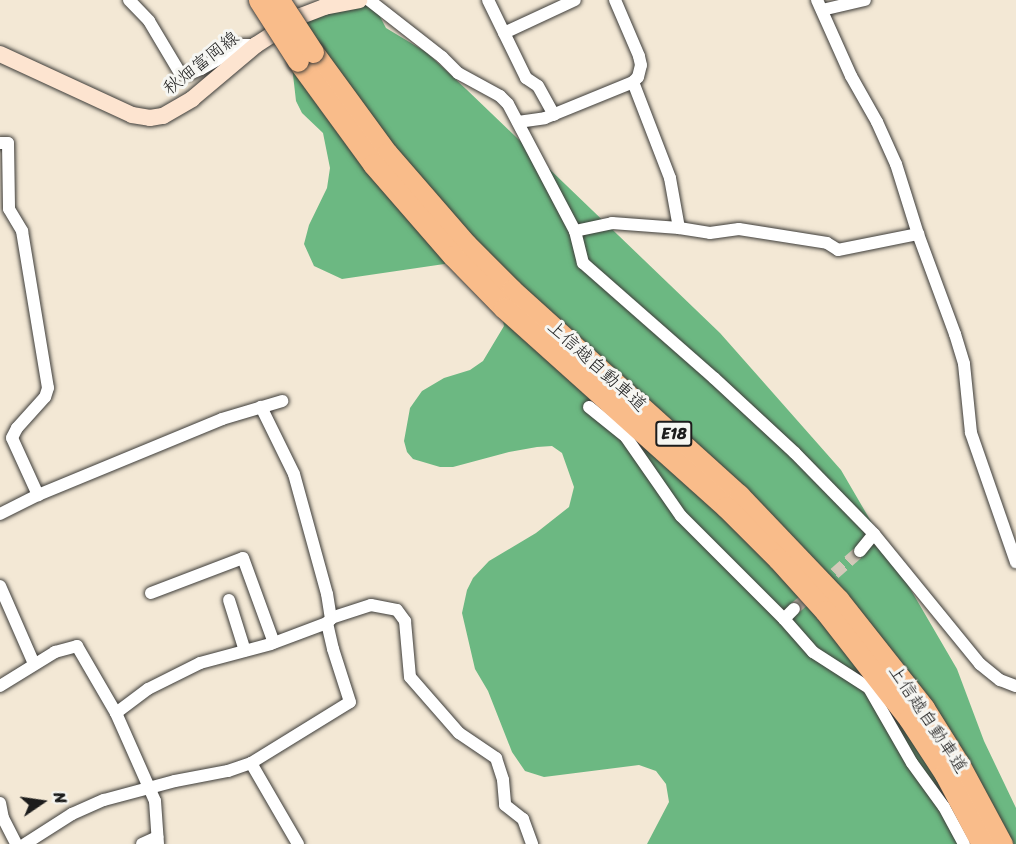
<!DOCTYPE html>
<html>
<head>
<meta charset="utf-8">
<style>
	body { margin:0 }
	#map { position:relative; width:1016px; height:844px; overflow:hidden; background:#f3e8d5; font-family:Sriracha,"Klee One",sans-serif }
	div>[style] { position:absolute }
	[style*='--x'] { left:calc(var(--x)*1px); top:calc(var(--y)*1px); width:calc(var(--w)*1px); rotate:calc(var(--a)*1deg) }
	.forest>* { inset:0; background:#6cb882 }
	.minor-tunnel>* { height:12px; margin-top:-6px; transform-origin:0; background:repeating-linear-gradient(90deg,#d3c9b9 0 12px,transparent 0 18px) }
	.roads { filter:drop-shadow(0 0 2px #3c3b38) drop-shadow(0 0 2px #3c3b38) }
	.minor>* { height:12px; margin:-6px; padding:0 6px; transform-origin:6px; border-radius:6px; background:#fff }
	.secondary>* { height:16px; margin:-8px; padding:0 8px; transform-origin:8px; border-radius:8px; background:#fde4d0 }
	.motorway>* { height:21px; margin:-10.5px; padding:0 10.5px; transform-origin:10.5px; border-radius:10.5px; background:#f9bc8a }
	.bridges { filter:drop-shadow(0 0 2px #3c3b38) drop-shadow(0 0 2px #3c3b38) }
	.motorway-bridge>* { height:21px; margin:-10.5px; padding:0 10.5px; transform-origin:10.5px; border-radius:10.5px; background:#f9bc8a }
	span { translate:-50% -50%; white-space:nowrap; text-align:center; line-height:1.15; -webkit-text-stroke:6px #f6f6f2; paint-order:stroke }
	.shield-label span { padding:2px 4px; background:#f6f6f2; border:2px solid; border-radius:4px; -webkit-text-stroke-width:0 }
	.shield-label { font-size:16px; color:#1c1c1c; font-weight:700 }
	.street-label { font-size:18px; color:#1c1c1c }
	.north { position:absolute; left:12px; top:772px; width:60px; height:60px; -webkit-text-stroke:4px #f6f6f2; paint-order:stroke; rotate:77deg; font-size:16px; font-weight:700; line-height:24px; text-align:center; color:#1c1c1c }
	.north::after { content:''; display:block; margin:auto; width:21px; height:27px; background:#1c1c1c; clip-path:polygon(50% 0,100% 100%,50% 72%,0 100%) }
</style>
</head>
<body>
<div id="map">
	<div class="forest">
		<div style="clip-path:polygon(363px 0,375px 7px,386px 28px,426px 52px,466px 89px,720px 333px,841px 470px,957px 669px,984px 741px,1016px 808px,1016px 844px,647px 844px,669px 802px,666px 784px,656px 771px,639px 765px,544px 777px,525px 771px,512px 752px,488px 691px,475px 669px,462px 613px,467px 590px,473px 578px,489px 561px,536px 533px,569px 507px,574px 487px,562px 453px,552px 446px,537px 447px,509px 452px,453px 467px,440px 467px,413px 459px,407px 452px,404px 441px,410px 408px,422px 391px,444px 378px,470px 370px,483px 361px,504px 326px,500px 306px,458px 262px,342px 279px,314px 266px,304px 244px,309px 225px,327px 188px,330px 168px,323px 133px,302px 113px,296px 101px,291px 57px,306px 17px)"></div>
	</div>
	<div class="minor-tunnel">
		<div style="--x:794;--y:609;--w:88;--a:-41.3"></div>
	</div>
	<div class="roads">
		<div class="minor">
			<div style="--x:129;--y:0;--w:29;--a:46"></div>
			<div style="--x:149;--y:21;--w:61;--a:59.2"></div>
			<div style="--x:180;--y:73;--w:9;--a:6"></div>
			<div style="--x:189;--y:74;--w:13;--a:-23"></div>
			<div style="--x:201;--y:69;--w:48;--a:-29.7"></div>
			<div style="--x:243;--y:45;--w:13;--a:0"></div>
			<div style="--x:369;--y:0;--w:93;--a:38"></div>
			<div style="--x:442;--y:57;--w:23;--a:45"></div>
			<div style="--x:458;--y:73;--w:48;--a:28.7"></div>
			<div style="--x:500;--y:96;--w:11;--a:45"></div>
			<div style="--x:508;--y:104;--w:144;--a:62.2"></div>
			<div style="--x:575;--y:231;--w:33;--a:76"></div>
			<div style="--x:583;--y:263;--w:174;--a:41.3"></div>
			<div style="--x:714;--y:378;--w:110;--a:42.8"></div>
			<div style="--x:795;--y:453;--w:113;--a:45.7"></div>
			<div style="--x:874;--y:534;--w:168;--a:50.8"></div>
			<div style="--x:980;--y:664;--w:26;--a:39"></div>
			<div style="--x:1000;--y:680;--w:17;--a:21"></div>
			<div style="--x:488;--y:0;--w:87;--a:64"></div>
			<div style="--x:526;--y:78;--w:14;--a:34"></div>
			<div style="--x:538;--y:86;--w:33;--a:61"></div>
			<div style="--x:817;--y:0;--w:83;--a:65.9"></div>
			<div style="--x:851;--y:76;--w:53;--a:60.5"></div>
			<div style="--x:877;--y:122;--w:46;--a:65.7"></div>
			<div style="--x:896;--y:164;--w:73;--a:72.6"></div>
			<div style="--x:918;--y:234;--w:107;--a:69.7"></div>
			<div style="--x:955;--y:334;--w:31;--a:73"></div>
			<div style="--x:964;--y:364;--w:69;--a:84.2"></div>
			<div style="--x:971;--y:433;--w:137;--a:70.8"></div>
			<div style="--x:822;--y:10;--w:44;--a:-13.1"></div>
			<div style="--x:504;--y:33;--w:78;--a:-24.9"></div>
			<div style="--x:633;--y:82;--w:103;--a:68.9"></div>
			<div style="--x:670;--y:178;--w:51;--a:79.8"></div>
			<div style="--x:518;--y:122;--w:27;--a:-8"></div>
			<div style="--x:545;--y:118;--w:95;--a:-22.2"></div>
			<div style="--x:633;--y:82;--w:7;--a:-45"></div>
			<div style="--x:638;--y:77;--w:12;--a:-76"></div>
			<div style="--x:641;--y:65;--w:9;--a:-103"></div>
			<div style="--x:639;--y:56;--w:61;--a:-113.2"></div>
			<div style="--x:0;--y:143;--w:8;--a:0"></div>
			<div style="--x:8;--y:143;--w:66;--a:89.1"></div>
			<div style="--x:9;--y:209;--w:26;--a:59"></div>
			<div style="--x:22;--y:231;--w:159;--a:80.6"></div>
			<div style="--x:48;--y:388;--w:9;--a:108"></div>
			<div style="--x:45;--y:397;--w:42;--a:132.1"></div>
			<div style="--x:17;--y:428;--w:11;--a:117"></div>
			<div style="--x:12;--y:438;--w:63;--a:65.5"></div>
			<div style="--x:575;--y:231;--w:38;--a:-12"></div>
			<div style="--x:612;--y:223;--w:67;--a:4.3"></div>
			<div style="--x:679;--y:228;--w:31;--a:9"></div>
			<div style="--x:710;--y:233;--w:29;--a:-8"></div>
			<div style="--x:739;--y:229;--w:89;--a:9"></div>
			<div style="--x:827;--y:243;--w:13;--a:32"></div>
			<div style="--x:838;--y:250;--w:82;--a:-11.3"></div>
			<div style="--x:589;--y:407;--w:48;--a:39"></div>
			<div style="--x:626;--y:437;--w:96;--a:55.2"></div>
			<div style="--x:681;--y:516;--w:146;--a:45"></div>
			<div style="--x:784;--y:619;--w:44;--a:48.7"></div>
			<div style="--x:813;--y:652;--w:67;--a:32.7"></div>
			<div style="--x:869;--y:688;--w:86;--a:60.2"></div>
			<div style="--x:912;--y:763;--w:54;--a:54"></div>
			<div style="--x:944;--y:807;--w:42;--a:61.6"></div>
			<div style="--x:0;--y:514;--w:42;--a:-26.6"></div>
			<div style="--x:38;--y:495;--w:199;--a:-22.4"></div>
			<div style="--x:222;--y:419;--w:63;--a:-16.7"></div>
			<div style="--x:860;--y:551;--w:22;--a:-51"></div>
			<div style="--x:0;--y:586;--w:85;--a:66.4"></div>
			<div style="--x:151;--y:593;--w:98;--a:-20.8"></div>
			<div style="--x:243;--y:558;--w:90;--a:70"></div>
			<div style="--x:229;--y:600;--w:53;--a:72.6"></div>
			<div style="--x:331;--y:618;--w:42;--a:-18"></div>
			<div style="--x:371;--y:605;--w:26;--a:11"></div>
			<div style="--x:397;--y:610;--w:14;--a:54"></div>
			<div style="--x:405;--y:621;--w:56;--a:84.9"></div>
			<div style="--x:410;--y:677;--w:74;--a:48.8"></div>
			<div style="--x:459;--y:733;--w:45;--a:34"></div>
			<div style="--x:496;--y:758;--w:23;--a:72"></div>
			<div style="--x:503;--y:780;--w:25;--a:85"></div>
			<div style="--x:505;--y:805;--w:23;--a:38"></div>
			<div style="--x:523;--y:819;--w:27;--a:70"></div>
			<div style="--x:784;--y:619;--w:14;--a:-45"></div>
			<div style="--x:0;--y:686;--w:65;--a:-31.7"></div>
			<div style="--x:55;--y:652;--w:23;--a:-15"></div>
			<div style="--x:77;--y:646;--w:78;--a:59.8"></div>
			<div style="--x:116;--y:713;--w:96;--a:66.1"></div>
			<div style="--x:155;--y:801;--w:43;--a:86"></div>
			<div style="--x:116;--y:713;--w:40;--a:-37"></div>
			<div style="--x:148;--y:689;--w:58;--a:-26.6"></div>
			<div style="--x:200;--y:663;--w:73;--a:-15"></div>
			<div style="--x:271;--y:644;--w:60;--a:-20.6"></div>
			<div style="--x:251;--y:763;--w:94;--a:59.9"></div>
			<div style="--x:0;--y:803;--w:15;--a:79"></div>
			<div style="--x:3;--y:818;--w:29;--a:63"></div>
			<div style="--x:25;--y:844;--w:56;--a:-32.6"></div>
			<div style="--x:72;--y:814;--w:35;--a:-24"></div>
			<div style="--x:104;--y:800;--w:73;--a:-15"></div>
			<div style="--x:175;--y:781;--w:54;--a:-10.7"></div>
			<div style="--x:228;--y:771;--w:24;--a:-19"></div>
			<div style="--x:251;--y:763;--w:116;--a:-31.6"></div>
			<div style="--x:350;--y:702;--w:56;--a:-107.8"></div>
			<div style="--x:333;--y:649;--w:27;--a:-103"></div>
			<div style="--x:327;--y:623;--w:6;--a:-45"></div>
			<div style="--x:331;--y:619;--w:25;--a:-99"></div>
			<div style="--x:327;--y:594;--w:124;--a:-105.4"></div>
			<div style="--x:294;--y:474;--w:75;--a:-116.2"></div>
			<div style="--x:142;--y:844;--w:17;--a:-25"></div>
		</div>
		<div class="secondary">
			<div style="--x:0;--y:54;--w:145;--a:24.8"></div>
			<div style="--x:132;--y:115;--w:18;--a:9"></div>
			<div style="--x:150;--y:118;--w:13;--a:-9"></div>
			<div style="--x:163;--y:116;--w:34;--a:-30"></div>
			<div style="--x:192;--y:99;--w:84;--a:-40.2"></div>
			<div style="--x:256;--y:45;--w:54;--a:-32.8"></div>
			<div style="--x:301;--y:16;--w:25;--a:-21"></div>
			<div style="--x:324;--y:7;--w:36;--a:-11"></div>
		</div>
		<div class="motorway">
			<div style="--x:313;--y:52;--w:125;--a:53.8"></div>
			<div style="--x:387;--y:153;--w:121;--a:49"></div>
			<div style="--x:466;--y:244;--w:65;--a:45"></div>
			<div style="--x:512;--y:290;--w:306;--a:42.1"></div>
			<div style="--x:739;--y:495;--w:144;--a:46.4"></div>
			<div style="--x:838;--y:599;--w:139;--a:51.7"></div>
			<div style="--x:924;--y:708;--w:66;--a:58"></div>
			<div style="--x:959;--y:764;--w:91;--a:61.7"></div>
			<div style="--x:298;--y:61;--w:127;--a:53.9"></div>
			<div style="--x:373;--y:164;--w:122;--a:49"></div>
			<div style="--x:453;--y:256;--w:73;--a:45.6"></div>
			<div style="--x:504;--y:308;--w:298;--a:41.9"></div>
			<div style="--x:726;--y:507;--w:74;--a:45"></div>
			<div style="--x:778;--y:559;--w:70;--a:47.9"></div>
			<div style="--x:825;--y:611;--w:137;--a:52.1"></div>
			<div style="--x:909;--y:719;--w:66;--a:56.8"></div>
			<div style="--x:945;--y:774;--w:79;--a:62.1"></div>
		</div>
	</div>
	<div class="bridges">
		<div class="motorway-bridge">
			<div style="--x:259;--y:0;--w:72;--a:57.4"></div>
			<div style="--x:279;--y:0;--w:62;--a:56.8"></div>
		</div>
	</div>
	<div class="shield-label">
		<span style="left:674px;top:434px">E18</span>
	</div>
	<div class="street-label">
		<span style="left:201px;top:63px;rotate:-38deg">秋畑富岡線</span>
		<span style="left:597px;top:366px;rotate:42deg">上信越自動車道</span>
		<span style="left:928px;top:719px;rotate:56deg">上信越自動車道</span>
	</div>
	<div class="north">N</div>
</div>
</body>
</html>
